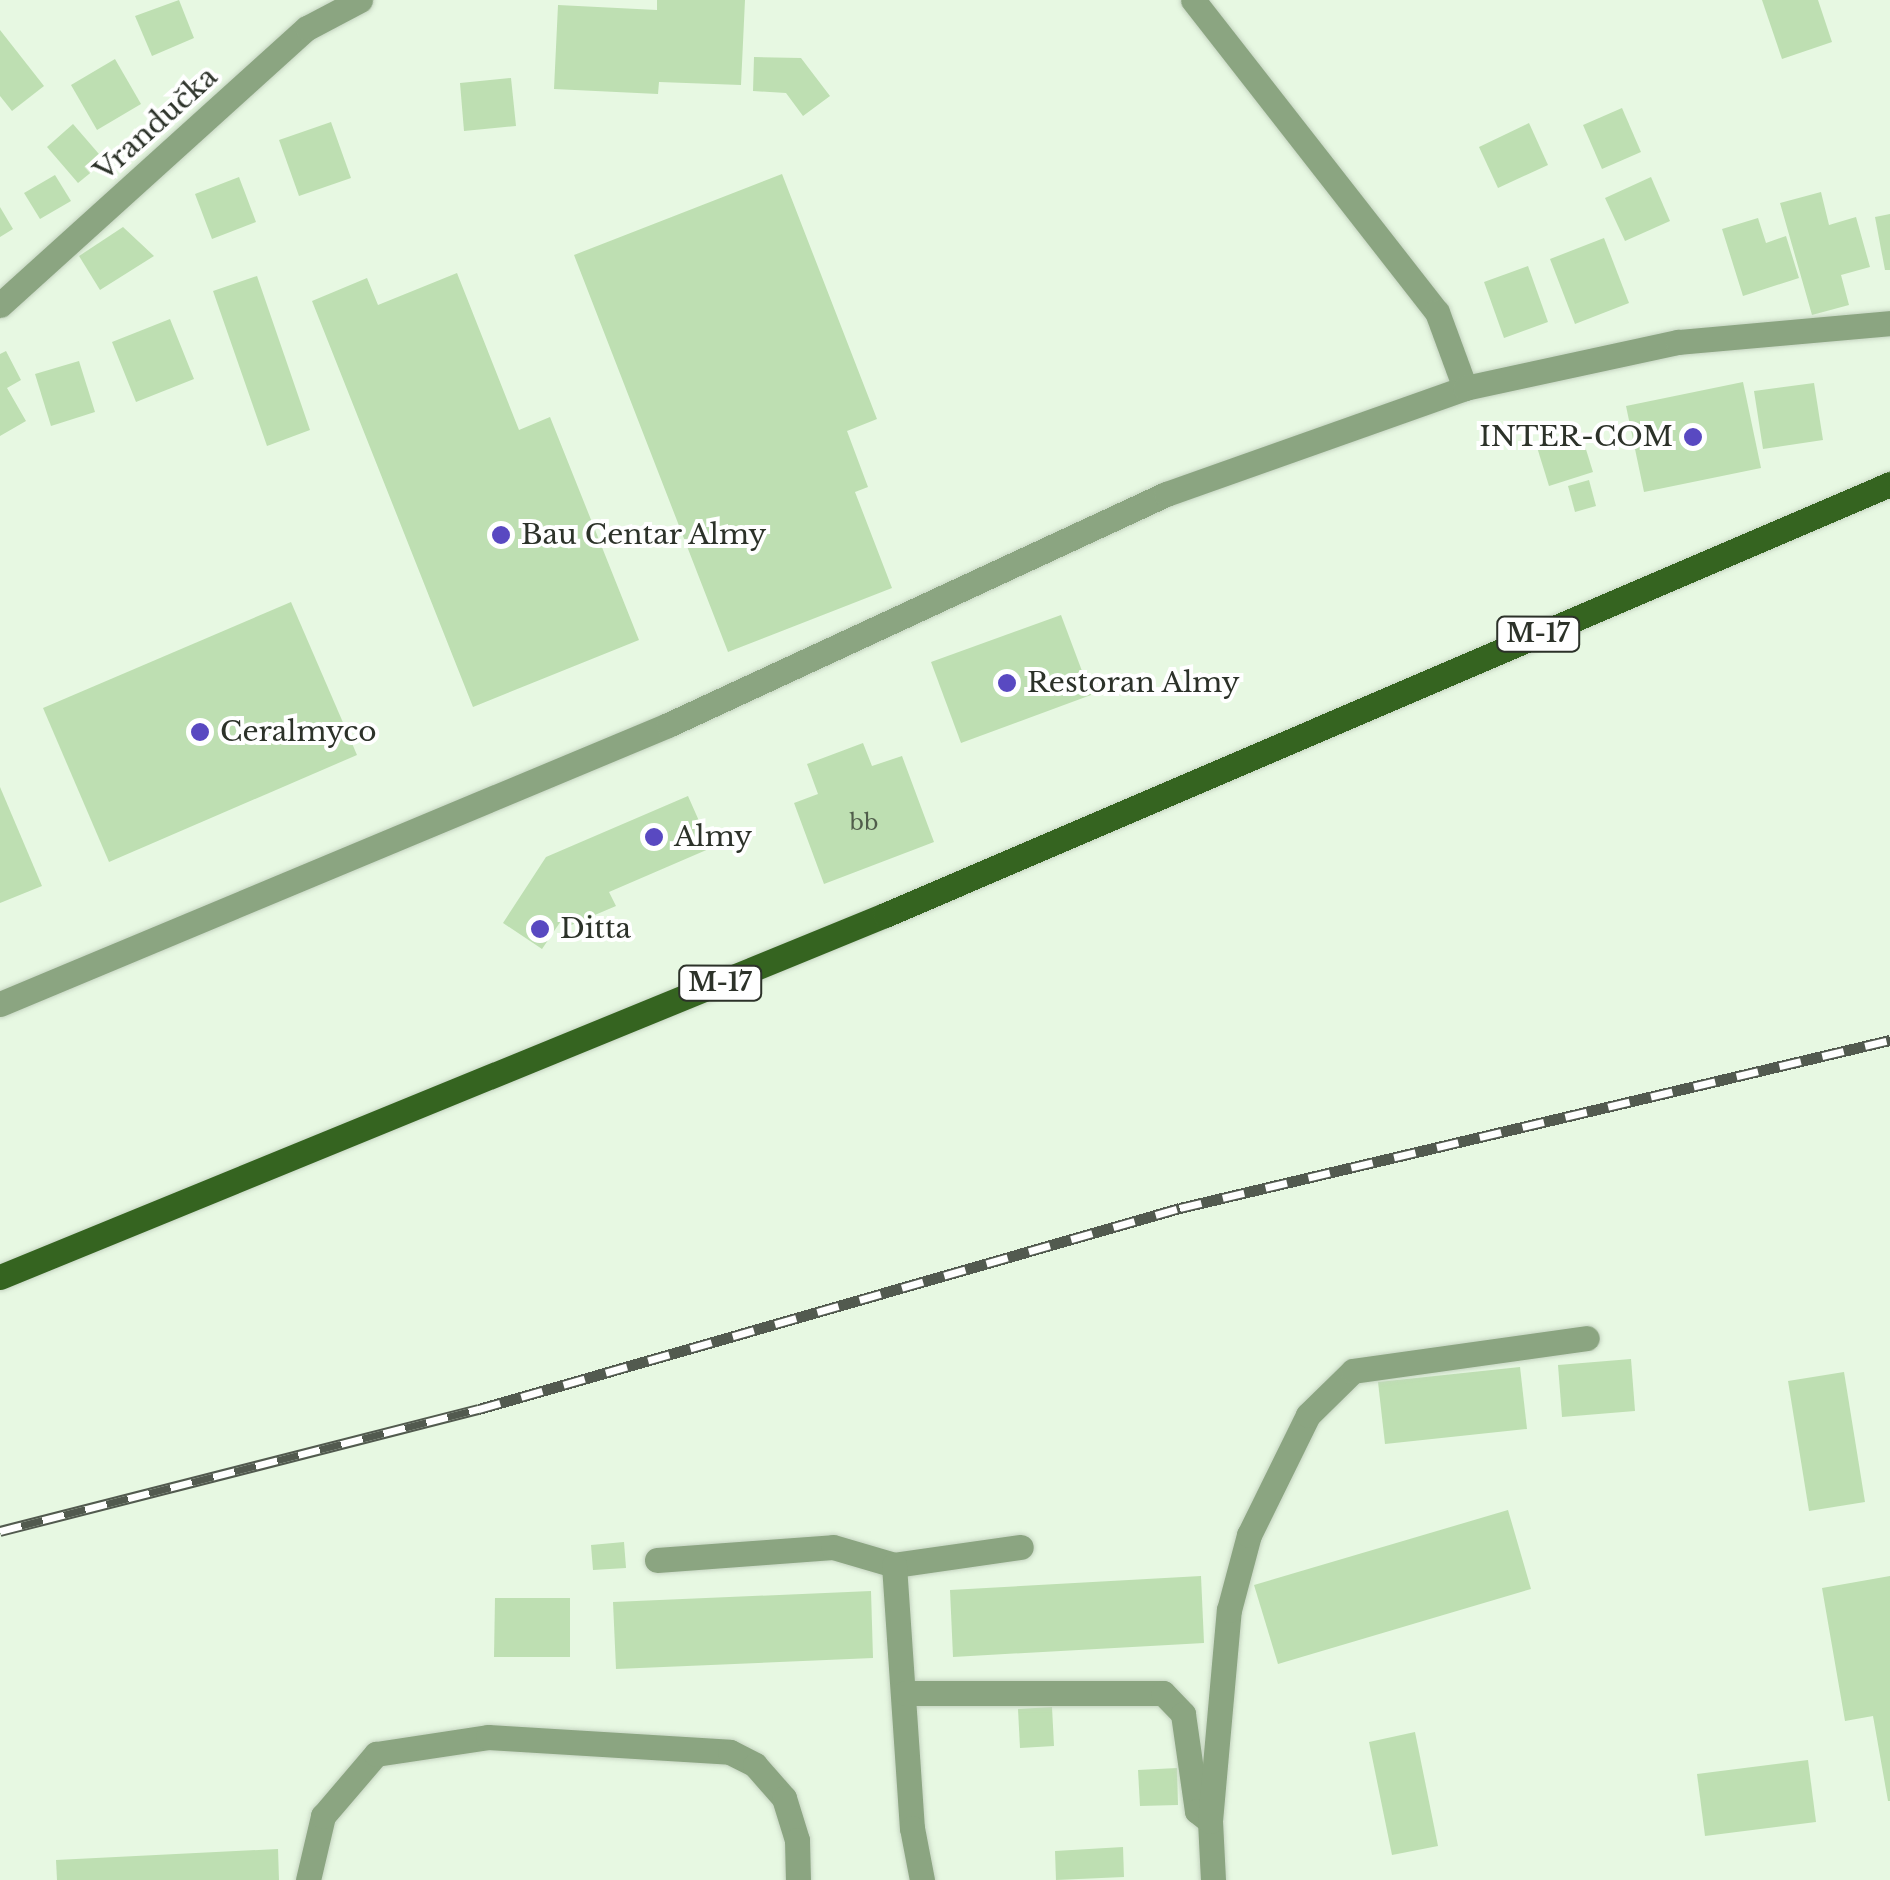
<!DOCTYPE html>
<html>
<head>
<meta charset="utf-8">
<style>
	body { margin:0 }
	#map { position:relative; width:1890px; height:1880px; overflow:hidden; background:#e7f8e2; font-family:"Libre Baskerville",serif }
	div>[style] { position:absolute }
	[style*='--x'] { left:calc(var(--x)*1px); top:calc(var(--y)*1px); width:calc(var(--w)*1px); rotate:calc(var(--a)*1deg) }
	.building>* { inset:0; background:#bedfb2 }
	.roads { filter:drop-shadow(0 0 2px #c5d4c1) drop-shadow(0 0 2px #c5d4c1) }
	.minor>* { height:25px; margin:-12.5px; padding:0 12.5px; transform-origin:12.5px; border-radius:12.5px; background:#8ba581 }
	.major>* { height:25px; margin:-12.5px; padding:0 12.5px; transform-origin:12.5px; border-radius:12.5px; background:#356420 }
	.rail>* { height:11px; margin-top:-5.5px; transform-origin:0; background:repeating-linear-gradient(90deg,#fff 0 22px,#525a4f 0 44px); box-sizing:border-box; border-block:2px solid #525a4f }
	.dots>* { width:28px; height:28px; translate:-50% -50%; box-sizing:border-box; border:5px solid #fff; border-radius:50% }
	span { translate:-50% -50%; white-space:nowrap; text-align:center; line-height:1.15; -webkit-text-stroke:8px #fff; paint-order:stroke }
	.number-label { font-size:22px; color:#505d4b }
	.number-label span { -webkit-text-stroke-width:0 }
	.shield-label span { padding:2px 8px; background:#fff; border:2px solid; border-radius:8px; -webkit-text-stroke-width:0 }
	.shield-label { font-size:25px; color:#2c3229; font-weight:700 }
	.street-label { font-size:28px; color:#2c3229 }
	.poi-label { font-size:28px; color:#2c3229 }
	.right { translate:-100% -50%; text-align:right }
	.left { translate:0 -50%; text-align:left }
</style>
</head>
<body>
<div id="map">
	<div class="building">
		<div style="clip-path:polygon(179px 0,194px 38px,152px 56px,135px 16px)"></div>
		<div style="clip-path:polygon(657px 0,745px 0,741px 85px,659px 82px,658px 94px,554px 89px,558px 5px,657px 10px)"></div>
		<div style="clip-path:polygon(1762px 0,1818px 0,1832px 42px,1782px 59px)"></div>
		<div style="clip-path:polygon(0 30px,44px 86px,12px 111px,0 96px)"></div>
		<div style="clip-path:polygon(754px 57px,801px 58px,830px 96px,803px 116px,786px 93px,753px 91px)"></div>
		<div style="clip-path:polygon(115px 59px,141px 104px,97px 130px,71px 85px)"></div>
		<div style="clip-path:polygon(511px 78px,516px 126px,464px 131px,460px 83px)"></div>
		<div style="clip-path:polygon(1622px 108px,1641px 152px,1602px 169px,1583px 125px)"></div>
		<div style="clip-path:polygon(331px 122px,351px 178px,299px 196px,279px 140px)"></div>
		<div style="clip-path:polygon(1529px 123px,1548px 165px,1498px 188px,1479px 147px)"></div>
		<div style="clip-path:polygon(73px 124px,105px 161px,78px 183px,47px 147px)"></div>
		<div style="clip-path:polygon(782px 174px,877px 419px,847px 431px,868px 487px,855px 492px,892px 588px,728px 652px,574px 255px)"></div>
		<div style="clip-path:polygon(55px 175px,71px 201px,40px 219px,24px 193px)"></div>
		<div style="clip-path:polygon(239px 177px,256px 222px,212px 239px,195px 194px)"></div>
		<div style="clip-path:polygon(1651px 177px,1670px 221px,1625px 241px,1605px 198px)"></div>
		<div style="clip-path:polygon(1821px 192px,1829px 225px,1856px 217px,1870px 267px,1841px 275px,1849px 305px,1812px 315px,1780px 203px)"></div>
		<div style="clip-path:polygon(0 207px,13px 229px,0 237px)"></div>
		<div style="clip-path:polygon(1890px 214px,1890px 270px,1885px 270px,1875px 217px)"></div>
		<div style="clip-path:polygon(1758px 218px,1766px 243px,1786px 236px,1799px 278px,1743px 296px,1722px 229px)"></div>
		<div style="clip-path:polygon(123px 227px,154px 256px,100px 290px,79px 256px)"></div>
		<div style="clip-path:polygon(1604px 238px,1629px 303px,1575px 324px,1550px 259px)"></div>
		<div style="clip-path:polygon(1528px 266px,1548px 322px,1504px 338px,1484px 282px)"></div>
		<div style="clip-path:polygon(457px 273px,519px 430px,550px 417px,639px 640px,473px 707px,312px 301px,367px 278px,378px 305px)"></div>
		<div style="clip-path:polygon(257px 276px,310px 430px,267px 446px,213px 291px)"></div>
		<div style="clip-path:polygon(170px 319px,194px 379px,136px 402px,112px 342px)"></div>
		<div style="clip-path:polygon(6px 351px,21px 380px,7px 388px,26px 421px,0 436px,0 354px)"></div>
		<div style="clip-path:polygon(79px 361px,95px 412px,51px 426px,35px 374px)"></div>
		<div style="clip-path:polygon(1743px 382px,1761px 468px,1644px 492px,1626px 406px)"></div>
		<div style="clip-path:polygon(1814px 383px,1823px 440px,1763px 449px,1754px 391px)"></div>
		<div style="clip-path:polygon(1580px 430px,1593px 472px,1549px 486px,1536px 444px)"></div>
		<div style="clip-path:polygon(1589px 480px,1596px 506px,1575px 512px,1568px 486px)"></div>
		<div style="clip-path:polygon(291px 602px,357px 755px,109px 862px,43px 708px)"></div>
		<div style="clip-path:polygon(1061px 615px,1091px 695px,961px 743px,931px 662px)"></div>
		<div style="clip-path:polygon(863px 743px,872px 766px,902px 756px,934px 842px,824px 884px,794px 803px,818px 794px,807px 764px)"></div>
		<div style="clip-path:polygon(0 787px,42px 886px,0 903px)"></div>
		<div style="clip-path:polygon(688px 796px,711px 848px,609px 892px,616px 906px,569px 926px,565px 915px,542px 949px,503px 923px,546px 857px)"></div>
		<div style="clip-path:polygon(1631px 1359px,1635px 1411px,1562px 1417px,1558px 1365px)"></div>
		<div style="clip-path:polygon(1520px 1367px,1527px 1429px,1385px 1444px,1378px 1382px)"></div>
		<div style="clip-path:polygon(1844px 1372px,1865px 1502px,1809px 1511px,1788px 1381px)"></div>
		<div style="clip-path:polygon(1508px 1510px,1531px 1589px,1278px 1664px,1254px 1585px)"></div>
		<div style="clip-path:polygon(624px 1542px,626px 1568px,593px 1570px,591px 1545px)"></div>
		<div style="clip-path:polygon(1201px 1576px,1204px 1643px,953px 1657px,950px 1590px)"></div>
		<div style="clip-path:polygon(1890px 1576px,1890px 1801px,1888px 1801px,1873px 1716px,1845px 1721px,1822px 1588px)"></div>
		<div style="clip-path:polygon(871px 1591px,873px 1658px,616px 1669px,613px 1602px)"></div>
		<div style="clip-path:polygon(495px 1598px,570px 1598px,570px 1657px,494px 1657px)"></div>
		<div style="clip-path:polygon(1052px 1707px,1054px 1746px,1020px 1748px,1018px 1709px)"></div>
		<div style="clip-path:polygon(1415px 1732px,1438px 1846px,1392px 1855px,1369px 1742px)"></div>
		<div style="clip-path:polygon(1808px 1760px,1816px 1822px,1705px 1836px,1697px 1774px)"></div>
		<div style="clip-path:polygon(1177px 1768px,1178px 1805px,1140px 1806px,1138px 1770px)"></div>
		<div style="clip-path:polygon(1123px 1847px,1124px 1877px,1056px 1880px,1055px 1851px)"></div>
		<div style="clip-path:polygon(278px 1849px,279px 1880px,57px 1880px,56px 1860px)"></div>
	</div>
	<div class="roads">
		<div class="minor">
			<div style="--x:1193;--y:0;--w:396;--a:52"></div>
			<div style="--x:1437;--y:312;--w:81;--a:69.8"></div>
			<div style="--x:0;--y:305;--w:413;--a:-42.1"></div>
			<div style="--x:307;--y:28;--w:60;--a:-27.8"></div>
			<div style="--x:0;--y:1004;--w:724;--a:-22.67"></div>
			<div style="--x:668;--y:725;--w:549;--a:-24.88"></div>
			<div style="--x:1166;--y:494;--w:317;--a:-19.5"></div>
			<div style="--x:1465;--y:388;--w:218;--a:-12.2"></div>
			<div style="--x:1678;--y:342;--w:213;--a:-5.1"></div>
			<div style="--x:657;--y:1560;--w:176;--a:-4.2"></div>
			<div style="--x:833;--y:1547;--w:64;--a:16.4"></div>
			<div style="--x:894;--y:1565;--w:128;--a:-8.1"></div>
			<div style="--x:894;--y:1565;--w:264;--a:86.1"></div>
			<div style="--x:912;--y:1828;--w:53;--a:79.1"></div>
			<div style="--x:905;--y:1693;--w:258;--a:0"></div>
			<div style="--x:1163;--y:1693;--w:29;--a:46"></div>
			<div style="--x:1183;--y:1714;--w:98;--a:81.8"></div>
			<div style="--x:1197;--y:1811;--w:16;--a:38"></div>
			<div style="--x:308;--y:1880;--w:66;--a:-76.8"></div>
			<div style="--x:323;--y:1816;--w:82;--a:-49.5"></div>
			<div style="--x:376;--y:1754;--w:113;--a:-8.6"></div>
			<div style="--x:488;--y:1737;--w:242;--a:3.5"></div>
			<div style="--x:730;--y:1752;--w:28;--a:27"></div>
			<div style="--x:755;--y:1765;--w:44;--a:48.7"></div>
			<div style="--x:784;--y:1798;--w:44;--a:72.8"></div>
			<div style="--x:797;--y:1840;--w:40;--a:88.6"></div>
			<div style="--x:1213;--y:1880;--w:59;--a:-92.9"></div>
			<div style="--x:1210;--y:1821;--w:212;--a:-84.9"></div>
			<div style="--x:1229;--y:1610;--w:78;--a:-75.1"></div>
			<div style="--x:1249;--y:1535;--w:134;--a:-63.8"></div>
			<div style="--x:1308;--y:1415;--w:63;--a:-44.4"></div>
			<div style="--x:1353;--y:1371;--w:236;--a:-8"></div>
		</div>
		<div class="major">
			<div style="--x:0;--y:1277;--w:956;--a:-22.25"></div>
			<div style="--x:885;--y:915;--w:1094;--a:-23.21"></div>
		</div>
	</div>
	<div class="rail">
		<div style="--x:0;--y:1531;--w:494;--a:-14.3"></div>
		<div style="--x:479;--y:1409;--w:729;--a:-16"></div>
		<div style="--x:1180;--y:1208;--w:730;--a:-13.31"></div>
	</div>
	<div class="dots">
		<div style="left:1693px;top:437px;background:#5949c1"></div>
		<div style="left:501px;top:535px;background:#5949c1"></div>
		<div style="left:1007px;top:683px;background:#5949c1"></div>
		<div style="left:200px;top:732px;background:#5949c1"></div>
		<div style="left:654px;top:837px;background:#5949c1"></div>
		<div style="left:540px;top:929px;background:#5949c1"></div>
	</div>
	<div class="number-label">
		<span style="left:864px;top:823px">bb</span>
	</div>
	<div class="shield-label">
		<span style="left:1538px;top:634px">M-17</span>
		<span style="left:720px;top:983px">M-17</span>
	</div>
	<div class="street-label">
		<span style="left:156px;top:124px;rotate:-42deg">Vrandučka</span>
	</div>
	<div class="poi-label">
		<span class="right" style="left:1673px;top:437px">INTER-COM</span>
		<span class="left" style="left:521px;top:535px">Bau Centar Almy</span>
		<span class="left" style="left:1027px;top:683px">Restoran Almy</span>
		<span class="left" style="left:220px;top:732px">Ceralmyco</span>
		<span class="left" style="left:674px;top:837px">Almy</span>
		<span class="left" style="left:560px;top:929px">Ditta</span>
	</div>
</div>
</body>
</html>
